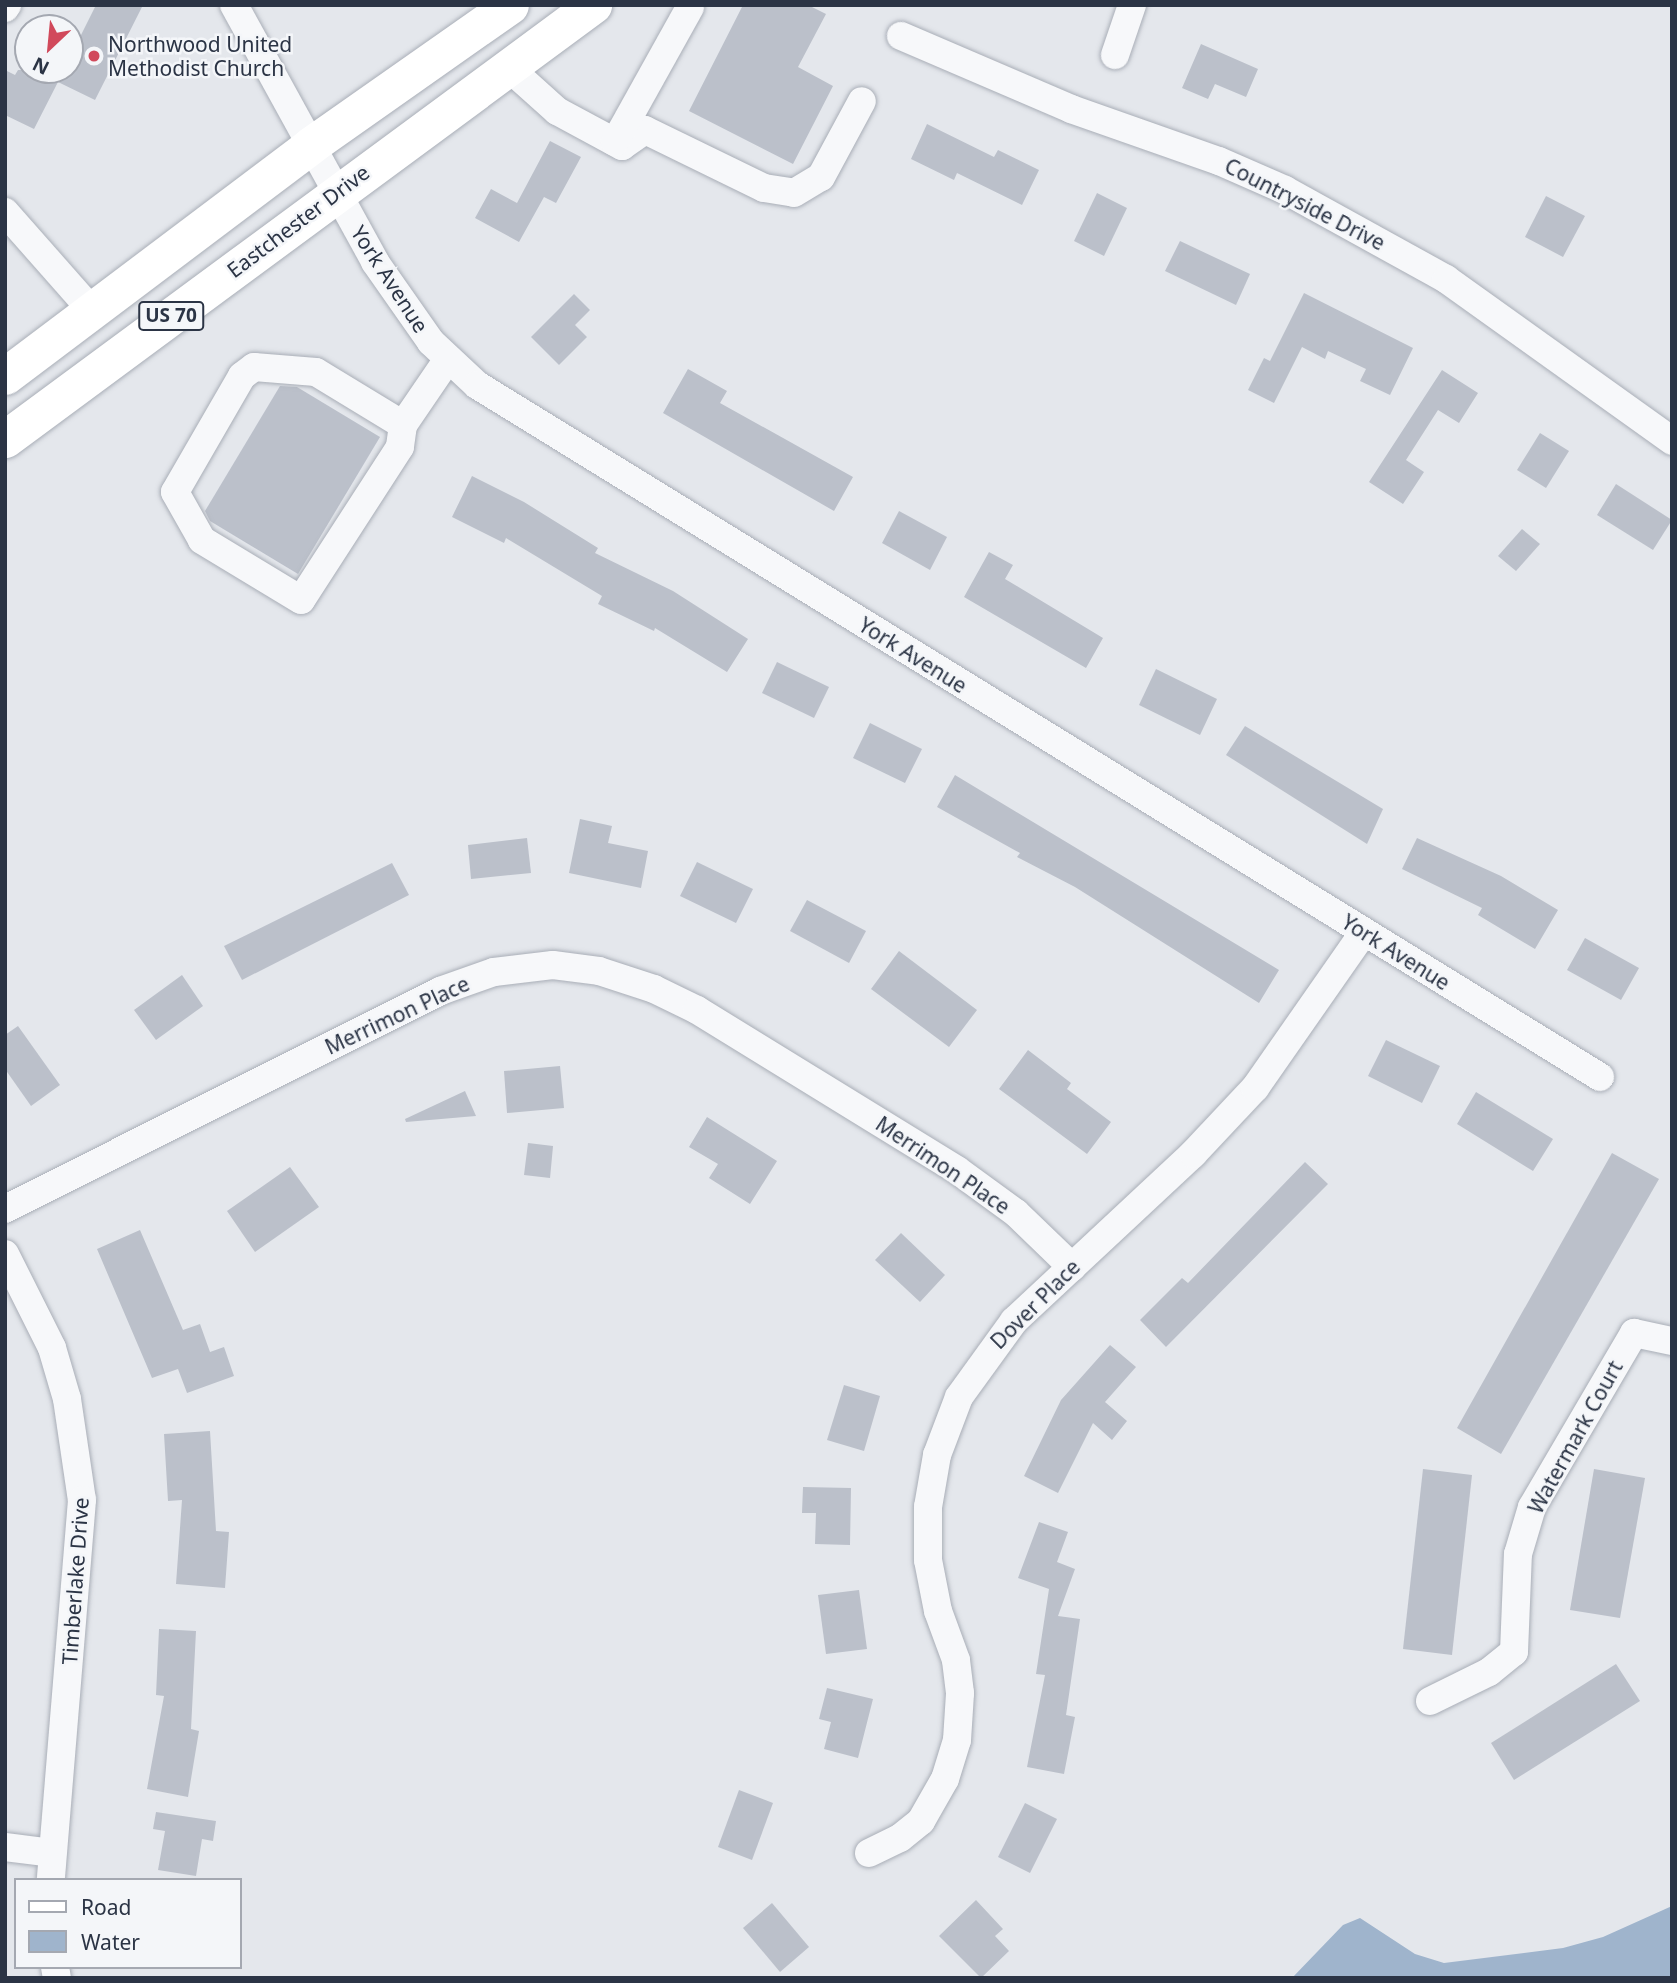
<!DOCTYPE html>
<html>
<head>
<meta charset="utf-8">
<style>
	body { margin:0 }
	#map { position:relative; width:1677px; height:1983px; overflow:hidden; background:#e4e7ec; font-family:"Noto Sans",sans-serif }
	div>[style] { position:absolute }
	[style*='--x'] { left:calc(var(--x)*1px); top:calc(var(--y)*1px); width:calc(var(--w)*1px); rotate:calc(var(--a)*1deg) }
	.water>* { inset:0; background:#9fb4cc }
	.building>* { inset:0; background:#bbc0ca }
	.roads { filter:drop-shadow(0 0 2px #a9aeb7) drop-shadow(0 0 2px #a9aeb7) }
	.minor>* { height:28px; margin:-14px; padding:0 14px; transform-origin:14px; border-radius:14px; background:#f7f8fa }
	.major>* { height:37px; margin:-18.5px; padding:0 18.5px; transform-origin:18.5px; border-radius:18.5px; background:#fff }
	.dots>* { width:19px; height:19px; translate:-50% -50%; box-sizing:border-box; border:4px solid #f4f6f9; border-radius:50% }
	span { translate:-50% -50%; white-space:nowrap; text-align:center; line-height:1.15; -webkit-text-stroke:5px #f4f6f9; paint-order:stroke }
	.shield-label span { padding:2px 5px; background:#f4f6f9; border:2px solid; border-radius:5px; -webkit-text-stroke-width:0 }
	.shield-label { font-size:19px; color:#2b3445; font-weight:700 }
	.poi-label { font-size:21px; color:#2b3445 }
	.left { translate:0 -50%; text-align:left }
	.street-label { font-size:21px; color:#2b3445 }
	.frame { position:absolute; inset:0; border:7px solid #2b3445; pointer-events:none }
	.legend { position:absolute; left:14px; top:1878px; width:228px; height:91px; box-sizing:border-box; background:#f4f6f9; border:2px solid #a4a8b1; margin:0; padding:9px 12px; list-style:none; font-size:21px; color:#2b3445 }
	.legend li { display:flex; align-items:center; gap:14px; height:35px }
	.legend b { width:35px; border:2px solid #a4a8b1 }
	.north { position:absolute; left:14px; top:14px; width:70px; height:70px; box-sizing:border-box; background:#f4f6f9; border:2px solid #a4a8b1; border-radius:50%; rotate:206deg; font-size:19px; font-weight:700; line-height:28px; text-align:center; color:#2b3445 }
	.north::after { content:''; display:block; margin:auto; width:24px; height:32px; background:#d1495b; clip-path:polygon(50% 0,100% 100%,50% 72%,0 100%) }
</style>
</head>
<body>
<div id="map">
	<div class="water">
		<div style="clip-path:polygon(1672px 1906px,1672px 1978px,1292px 1978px,1343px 1925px,1360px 1918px,1415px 1954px,1444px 1963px,1563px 1948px,1603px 1937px)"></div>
	</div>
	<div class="building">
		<div style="clip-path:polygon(96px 5px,143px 5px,95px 100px,58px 82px,34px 129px,5px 115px,5px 70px,15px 75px,18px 70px,70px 70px,70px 39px,77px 43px)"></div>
		<div style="clip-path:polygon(743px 5px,808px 5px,826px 14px,798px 67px,833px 86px,793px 164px,689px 111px)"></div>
		<div style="clip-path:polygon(1201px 44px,1258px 69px,1246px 97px,1215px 84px,1208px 99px,1182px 88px)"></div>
		<div style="clip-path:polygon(927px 124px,994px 157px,998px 150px,1039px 170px,1022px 205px,957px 173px,954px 180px,911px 159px)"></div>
		<div style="clip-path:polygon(550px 141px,581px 157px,556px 203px,544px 197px,519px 242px,475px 218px,491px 189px,517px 203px)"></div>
		<div style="clip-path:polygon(1097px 193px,1127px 208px,1104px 256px,1074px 241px)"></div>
		<div style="clip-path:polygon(1546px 196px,1585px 216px,1563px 257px,1525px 237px)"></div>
		<div style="clip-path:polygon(1180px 241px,1250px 274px,1236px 305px,1165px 271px)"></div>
		<div style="clip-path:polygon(1304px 293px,1413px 348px,1390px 395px,1360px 381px,1366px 369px,1328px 351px,1325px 359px,1302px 347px,1274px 403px,1248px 390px,1264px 358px,1270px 361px)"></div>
		<div style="clip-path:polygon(574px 294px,590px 310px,575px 325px,587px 337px,559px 365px,531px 337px)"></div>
		<div style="clip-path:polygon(688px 369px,727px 391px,720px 403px,853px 477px,834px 511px,663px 413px)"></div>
		<div style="clip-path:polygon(1442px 370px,1478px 393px,1459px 423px,1438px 410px,1406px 460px,1424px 472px,1403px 504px,1369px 482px)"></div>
		<div style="clip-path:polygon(280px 386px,297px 387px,380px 437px,298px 574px,210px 521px,205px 511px)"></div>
		<div style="clip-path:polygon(1540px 433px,1569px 451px,1546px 488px,1517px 470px)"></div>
		<div style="clip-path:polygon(472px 476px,524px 502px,598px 548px,595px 553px,673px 591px,748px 639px,727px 672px,655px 628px,654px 631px,598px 604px,602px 596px,506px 538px,504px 543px,452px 517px)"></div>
		<div style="clip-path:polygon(1616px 484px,1672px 520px,1653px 550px,1597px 515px)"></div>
		<div style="clip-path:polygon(899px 511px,947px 537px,930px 570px,882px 543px)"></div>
		<div style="clip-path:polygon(1522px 529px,1540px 544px,1516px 571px,1498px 556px)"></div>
		<div style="clip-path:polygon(989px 552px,1013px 565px,1005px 579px,1103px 638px,1086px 668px,964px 597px)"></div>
		<div style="clip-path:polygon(777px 662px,829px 687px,814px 718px,762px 693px)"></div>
		<div style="clip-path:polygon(1156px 669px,1217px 699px,1200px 735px,1139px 705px)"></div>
		<div style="clip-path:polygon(870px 723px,922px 749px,905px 783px,853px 758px)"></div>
		<div style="clip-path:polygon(1245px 726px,1383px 809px,1367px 844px,1226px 755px)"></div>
		<div style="clip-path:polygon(955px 775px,1279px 970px,1259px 1003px,1075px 887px,1017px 857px,1020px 853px,937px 807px)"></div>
		<div style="clip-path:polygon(580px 819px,612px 826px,608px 843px,648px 851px,641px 888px,569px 873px)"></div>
		<div style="clip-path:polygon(527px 838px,531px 873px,471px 879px,468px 845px)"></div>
		<div style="clip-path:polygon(1417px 838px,1501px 876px,1558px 910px,1535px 949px,1478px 915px,1482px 908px,1402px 869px)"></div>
		<div style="clip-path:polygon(697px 862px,753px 889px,736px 923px,680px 896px)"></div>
		<div style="clip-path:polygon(392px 863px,409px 895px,242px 980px,224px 946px)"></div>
		<div style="clip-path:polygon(807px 900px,866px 931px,849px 963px,790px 931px)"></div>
		<div style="clip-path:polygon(1585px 938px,1639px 968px,1621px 1000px,1567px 970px)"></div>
		<div style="clip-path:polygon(899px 951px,977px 1010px,949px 1047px,871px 989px)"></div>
		<div style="clip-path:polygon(182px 975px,203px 1006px,156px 1040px,134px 1010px)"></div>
		<div style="clip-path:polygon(18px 1026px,60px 1085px,31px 1106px,5px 1069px,5px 1035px)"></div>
		<div style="clip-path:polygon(1386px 1040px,1440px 1066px,1422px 1103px,1368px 1076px)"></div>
		<div style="clip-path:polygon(1028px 1050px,1071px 1083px,1067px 1089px,1111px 1122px,1087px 1154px,999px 1089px)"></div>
		<div style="clip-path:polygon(560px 1066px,564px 1108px,507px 1113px,504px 1071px)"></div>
		<div style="clip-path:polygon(465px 1091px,476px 1116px,406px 1122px,405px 1119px)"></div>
		<div style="clip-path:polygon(1476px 1092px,1553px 1139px,1533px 1171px,1457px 1124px)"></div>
		<div style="clip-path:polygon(707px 1117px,777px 1161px,750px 1204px,709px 1178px,718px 1164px,689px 1147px)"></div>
		<div style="clip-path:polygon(528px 1143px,553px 1146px,550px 1178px,524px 1175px)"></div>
		<div style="clip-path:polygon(1612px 1153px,1659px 1179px,1501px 1454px,1457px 1428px)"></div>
		<div style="clip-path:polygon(1305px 1162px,1328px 1184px,1166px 1347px,1140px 1320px,1182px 1278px,1188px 1283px)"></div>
		<div style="clip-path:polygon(290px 1167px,319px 1207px,255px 1252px,227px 1211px)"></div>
		<div style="clip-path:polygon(140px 1230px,183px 1330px,200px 1324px,210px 1352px,224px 1347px,234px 1376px,187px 1393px,178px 1369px,152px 1378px,97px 1249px)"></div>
		<div style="clip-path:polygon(901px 1233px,945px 1275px,920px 1302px,875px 1260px)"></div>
		<div style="clip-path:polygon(1110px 1345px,1136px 1367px,1105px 1402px,1127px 1421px,1112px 1440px,1093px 1423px,1058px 1493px,1024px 1476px,1061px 1400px)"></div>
		<div style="clip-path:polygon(844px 1385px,880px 1396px,864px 1451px,827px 1440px)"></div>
		<div style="clip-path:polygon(210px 1431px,216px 1531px,229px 1532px,225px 1588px,176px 1584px,182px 1500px,168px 1501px,164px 1434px)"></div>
		<div style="clip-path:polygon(1423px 1469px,1472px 1475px,1452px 1655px,1403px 1649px)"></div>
		<div style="clip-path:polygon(1594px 1469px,1645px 1478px,1620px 1618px,1570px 1610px)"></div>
		<div style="clip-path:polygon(803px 1487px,851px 1488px,850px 1545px,815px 1544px,816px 1513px,802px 1513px)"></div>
		<div style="clip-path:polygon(1039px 1522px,1068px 1532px,1057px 1562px,1075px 1569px,1058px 1616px,1080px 1619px,1066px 1715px,1075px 1717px,1064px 1774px,1027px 1767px,1045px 1675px,1036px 1674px,1049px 1589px,1018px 1578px)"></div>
		<div style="clip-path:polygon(859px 1590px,867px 1649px,826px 1654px,818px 1595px)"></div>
		<div style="clip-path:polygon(159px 1629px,196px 1631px,191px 1729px,199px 1731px,188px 1797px,147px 1789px,164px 1696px,156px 1695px)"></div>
		<div style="clip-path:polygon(1616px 1664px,1640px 1701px,1514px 1780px,1491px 1743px)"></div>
		<div style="clip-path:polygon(827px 1688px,873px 1699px,858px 1758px,824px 1749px,831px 1722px,819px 1719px)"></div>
		<div style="clip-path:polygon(739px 1790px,773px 1803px,752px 1860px,718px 1847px)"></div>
		<div style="clip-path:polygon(1025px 1803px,1057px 1819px,1030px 1873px,998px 1857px)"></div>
		<div style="clip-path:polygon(156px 1812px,216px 1821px,213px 1841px,202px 1839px,196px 1876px,158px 1870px,165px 1831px,153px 1829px)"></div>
		<div style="clip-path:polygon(976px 1900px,1003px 1929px,995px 1936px,1009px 1951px,981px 1978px,939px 1936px)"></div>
		<div style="clip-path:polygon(772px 1903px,809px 1947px,780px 1972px,743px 1928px)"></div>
	</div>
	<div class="roads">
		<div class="minor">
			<div style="--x:234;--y:5;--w:293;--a:61.2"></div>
			<div style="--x:375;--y:262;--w:98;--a:55"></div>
			<div style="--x:431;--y:342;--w:63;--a:43.1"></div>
			<div style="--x:477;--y:385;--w:1319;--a:31.64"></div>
			<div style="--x:5;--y:8;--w:4;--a:-56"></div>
			<div style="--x:901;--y:36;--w:185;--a:23.2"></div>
			<div style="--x:1071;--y:109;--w:157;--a:19.4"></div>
			<div style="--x:1219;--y:161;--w:72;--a:23.7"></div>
			<div style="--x:1285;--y:190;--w:184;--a:28.9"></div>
			<div style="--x:1446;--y:279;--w:278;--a:35.6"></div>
			<div style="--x:1115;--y:55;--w:53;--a:-71.2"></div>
			<div style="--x:508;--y:67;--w:66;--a:41.9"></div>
			<div style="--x:557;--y:111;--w:74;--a:28.3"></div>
			<div style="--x:622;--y:146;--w:28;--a:-35"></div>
			<div style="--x:645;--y:130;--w:132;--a:26"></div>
			<div style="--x:764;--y:188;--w:30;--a:9"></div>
			<div style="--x:794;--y:193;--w:31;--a:-31"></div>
			<div style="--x:821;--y:177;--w:86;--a:-61.7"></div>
			<div style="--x:615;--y:142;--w:154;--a:-60.9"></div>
			<div style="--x:5;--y:212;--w:135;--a:48.6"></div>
			<div style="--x:254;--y:367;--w:62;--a:4.6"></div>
			<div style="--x:316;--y:372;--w:102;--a:31.3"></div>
			<div style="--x:403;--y:425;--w:22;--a:98"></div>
			<div style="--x:400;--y:447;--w:182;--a:122.9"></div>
			<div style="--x:301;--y:600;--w:116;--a:-148.8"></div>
			<div style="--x:202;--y:540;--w:55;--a:-119.4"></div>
			<div style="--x:175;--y:492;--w:134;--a:-60"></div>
			<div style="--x:242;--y:376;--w:15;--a:-37"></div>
			<div style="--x:403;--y:425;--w:80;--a:-55.7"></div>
			<div style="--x:5;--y:1209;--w:487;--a:-26.6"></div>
			<div style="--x:440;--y:991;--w:57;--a:-19.4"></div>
			<div style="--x:494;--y:972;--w:59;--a:-6.8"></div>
			<div style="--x:553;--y:965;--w:46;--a:7.4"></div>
			<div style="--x:599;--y:971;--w:58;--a:18.1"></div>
			<div style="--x:654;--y:989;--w:48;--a:26"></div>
			<div style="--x:697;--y:1010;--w:305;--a:31.6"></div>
			<div style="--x:957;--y:1170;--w:73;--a:36.1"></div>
			<div style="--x:1016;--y:1213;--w:78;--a:44"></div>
			<div style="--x:5;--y:1254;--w:105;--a:63.4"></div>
			<div style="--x:52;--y:1348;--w:53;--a:73.6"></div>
			<div style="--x:67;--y:1399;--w:102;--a:81.6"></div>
			<div style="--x:82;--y:1500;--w:381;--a:94.7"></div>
			<div style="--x:1430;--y:1701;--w:66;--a:-26.2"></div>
			<div style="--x:1489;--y:1672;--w:32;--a:-39"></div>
			<div style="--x:1514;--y:1652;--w:98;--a:-87.7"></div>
			<div style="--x:1518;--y:1554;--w:49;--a:-73.4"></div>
			<div style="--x:1532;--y:1507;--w:202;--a:-59.6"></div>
			<div style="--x:1634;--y:1333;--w:39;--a:12"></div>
			<div style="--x:5;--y:1847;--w:47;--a:7.3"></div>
			<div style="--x:869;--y:1853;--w:34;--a:-26"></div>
			<div style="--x:900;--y:1838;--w:27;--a:-39"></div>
			<div style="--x:921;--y:1821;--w:48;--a:-60.3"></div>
			<div style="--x:945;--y:1779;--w:41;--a:-72.9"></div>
			<div style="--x:957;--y:1740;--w:47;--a:-86.3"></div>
			<div style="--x:960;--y:1693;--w:33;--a:-97"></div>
			<div style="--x:956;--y:1660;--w:52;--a:-110.2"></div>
			<div style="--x:938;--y:1611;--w:52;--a:-101.1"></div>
			<div style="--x:928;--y:1560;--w:53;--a:-90"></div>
			<div style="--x:928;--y:1507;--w:53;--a:-80.2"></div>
			<div style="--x:937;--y:1455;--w:62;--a:-69.2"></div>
			<div style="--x:959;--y:1397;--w:94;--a:-54.1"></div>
			<div style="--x:1014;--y:1321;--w:245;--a:-43"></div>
			<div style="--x:1193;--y:1154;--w:91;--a:-46.8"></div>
			<div style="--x:1255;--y:1088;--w:190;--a:-55.1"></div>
			<div style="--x:55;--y:1967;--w:11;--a:80"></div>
		</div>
		<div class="major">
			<div style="--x:5;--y:376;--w:383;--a:-37"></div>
			<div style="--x:311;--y:145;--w:243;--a:-35.1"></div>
			<div style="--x:5;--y:439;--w:731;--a:-36.43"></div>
		</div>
	</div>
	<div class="dots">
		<div style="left:94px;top:56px;background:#d1495b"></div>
	</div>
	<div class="shield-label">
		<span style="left:171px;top:316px">US 70</span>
	</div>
	<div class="poi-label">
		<span class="left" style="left:108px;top:56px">Northwood United<br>Methodist Church</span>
	</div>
	<div class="street-label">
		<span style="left:1305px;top:204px;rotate:27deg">Countryside Drive</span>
		<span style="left:298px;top:221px;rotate:-37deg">Eastchester Drive</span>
		<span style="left:390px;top:279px;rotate:57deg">York Avenue</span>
		<span style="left:913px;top:655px;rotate:32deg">York Avenue</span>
		<span style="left:1396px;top:952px;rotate:32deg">York Avenue</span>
		<span style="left:397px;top:1015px;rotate:-25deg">Merrimon Place</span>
		<span style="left:943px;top:1165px;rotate:34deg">Merrimon Place</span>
		<span style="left:1035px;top:1304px;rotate:-45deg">Dover Place</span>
		<span style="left:1575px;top:1437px;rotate:-61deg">Watermark Court</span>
		<span style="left:75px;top:1581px;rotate:-86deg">Timberlake Drive</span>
	</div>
	<div class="frame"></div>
	<ul class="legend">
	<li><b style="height:9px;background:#fff"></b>Road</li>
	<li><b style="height:19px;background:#9fb4cc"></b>Water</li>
	</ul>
	<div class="north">N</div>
</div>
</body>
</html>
